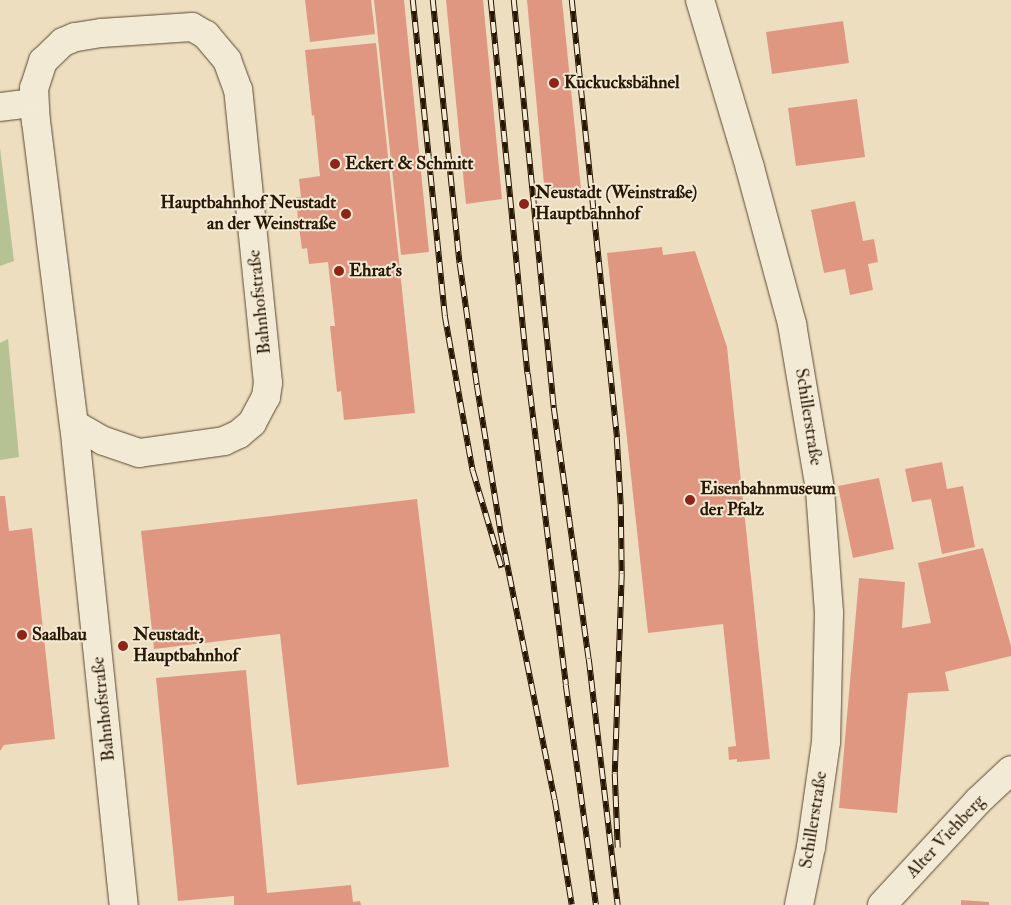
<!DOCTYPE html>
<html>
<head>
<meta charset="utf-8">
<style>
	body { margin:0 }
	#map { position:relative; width:1011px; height:905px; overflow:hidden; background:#eddec0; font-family:"IM FELL Double Pica",serif }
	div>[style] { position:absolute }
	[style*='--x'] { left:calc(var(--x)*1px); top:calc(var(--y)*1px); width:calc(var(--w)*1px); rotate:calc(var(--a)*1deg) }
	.green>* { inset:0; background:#b6c294 }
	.building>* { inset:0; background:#e09782 }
	.roads { filter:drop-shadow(0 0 1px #594930) drop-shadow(0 0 1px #594930) }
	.minor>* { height:28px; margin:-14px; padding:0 14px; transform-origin:14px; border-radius:14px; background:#f3ead6 }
	.rail>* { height:5.5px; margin-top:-2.75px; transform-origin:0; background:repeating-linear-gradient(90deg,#f3ead6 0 11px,#281700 0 22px); box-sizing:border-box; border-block:1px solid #281700 }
	.dots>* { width:14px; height:14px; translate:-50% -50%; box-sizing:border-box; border:2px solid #f3ead6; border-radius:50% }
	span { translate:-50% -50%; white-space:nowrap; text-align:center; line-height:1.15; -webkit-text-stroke:4px #f3ead6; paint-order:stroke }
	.poi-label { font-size:18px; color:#281700; font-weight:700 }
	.left { translate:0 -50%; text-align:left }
	.right { translate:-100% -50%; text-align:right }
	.street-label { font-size:18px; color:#281700 }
</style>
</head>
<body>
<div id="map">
	<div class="green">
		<div style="clip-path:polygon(0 148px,14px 261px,0 266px)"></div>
		<div style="clip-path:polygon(8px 339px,19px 457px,0 460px,0 343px)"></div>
	</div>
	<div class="building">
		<div style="clip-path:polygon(305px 0,371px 0,375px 34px,310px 42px)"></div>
		<div style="clip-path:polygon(374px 0,404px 0,429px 252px,401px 255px)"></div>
		<div style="clip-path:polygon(446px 0,483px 0,502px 199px,466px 204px)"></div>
		<div style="clip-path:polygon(527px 0,562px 0,581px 189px,545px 195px)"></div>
		<div style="clip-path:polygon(843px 21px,849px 63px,772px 74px,766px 32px)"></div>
		<div style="clip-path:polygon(376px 43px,415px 413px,344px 420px,341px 391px,337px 392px,330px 326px,335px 326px,328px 262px,309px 264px,307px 248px,302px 249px,298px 220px,296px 197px,301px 197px,299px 179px,320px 176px,314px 115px,312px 116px,305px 50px)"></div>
		<div style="clip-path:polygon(857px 99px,865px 157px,796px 166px,788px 108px)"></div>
		<div style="clip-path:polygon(855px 201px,863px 241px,874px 239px,878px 262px,868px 264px,873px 290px,850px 295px,845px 269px,824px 273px,811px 210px)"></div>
		<div style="clip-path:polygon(662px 247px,663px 255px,695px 251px,727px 347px,770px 759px,737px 762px,737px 759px,729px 760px,728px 747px,736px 746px,723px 624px,648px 633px,607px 253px)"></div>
		<div style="clip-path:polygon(942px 462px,947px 489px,963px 486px,975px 547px,942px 554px,931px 499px,912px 502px,905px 469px)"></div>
		<div style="clip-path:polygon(879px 478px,894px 549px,853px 558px,838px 486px)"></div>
		<div style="clip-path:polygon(0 496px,5px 496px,9px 531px,32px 528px,55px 739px,4px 745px,0 751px)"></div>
		<div style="clip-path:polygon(417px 499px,449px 767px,297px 785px,280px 634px,154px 649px,141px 531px)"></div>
		<div style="clip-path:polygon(983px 548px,1011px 646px,1011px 656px,945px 672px,949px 691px,908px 693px,897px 813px,839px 808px,859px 578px,905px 582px,902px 628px,931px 623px,918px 563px)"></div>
		<div style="clip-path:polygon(246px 670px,267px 893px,351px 885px,353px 902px,360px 901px,361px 905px,234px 905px,234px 896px,178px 901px,156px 678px)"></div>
		<div style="clip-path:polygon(961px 900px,989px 902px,989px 905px,961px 905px)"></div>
	</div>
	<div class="roads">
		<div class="minor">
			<div style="--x:700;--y:0;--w:175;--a:73.4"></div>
			<div style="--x:750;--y:168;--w:162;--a:74.9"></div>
			<div style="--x:792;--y:324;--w:168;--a:80.4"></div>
			<div style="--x:820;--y:490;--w:123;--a:85.8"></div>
			<div style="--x:829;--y:613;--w:129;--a:91.3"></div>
			<div style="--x:826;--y:742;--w:106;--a:98.1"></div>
			<div style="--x:811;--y:847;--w:59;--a:101.7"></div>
			<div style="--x:0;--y:107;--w:34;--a:-7"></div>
			<div style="--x:74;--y:424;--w:34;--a:30"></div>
			<div style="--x:104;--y:441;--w:37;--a:19"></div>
			<div style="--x:139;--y:453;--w:86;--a:-8"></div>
			<div style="--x:224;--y:441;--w:17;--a:-25"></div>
			<div style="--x:239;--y:434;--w:17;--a:-40"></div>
			<div style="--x:252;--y:423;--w:30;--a:-62"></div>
			<div style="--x:266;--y:397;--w:14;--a:-82"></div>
			<div style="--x:268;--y:383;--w:295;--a:-95.8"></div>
			<div style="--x:238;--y:90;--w:32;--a:-110"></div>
			<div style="--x:227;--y:60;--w:33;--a:-130"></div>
			<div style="--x:206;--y:35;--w:16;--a:-150"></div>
			<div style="--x:192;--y:27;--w:91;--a:176.2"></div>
			<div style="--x:101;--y:33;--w:26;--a:171"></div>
			<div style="--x:75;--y:37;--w:13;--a:157"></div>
			<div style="--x:63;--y:42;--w:28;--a:136"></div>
			<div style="--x:43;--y:61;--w:28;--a:108"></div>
			<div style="--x:34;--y:88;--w:33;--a:87"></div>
			<div style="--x:36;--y:121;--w:305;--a:82.9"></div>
			<div style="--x:74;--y:424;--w:484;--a:84.1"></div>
			<div style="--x:882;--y:905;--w:142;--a:-47.3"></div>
			<div style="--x:978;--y:801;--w:45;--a:-43.2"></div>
		</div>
	</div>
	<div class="rail">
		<div style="--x:413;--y:0;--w:318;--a:84.2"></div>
		<div style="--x:445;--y:316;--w:158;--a:79.8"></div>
		<div style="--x:473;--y:471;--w:101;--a:73.4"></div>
		<div style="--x:433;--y:0;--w:265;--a:84.2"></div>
		<div style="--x:460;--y:264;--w:122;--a:82"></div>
		<div style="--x:477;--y:385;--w:150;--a:80.8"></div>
		<div style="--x:501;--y:533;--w:272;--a:78.6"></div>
		<div style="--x:555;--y:800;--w:106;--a:80.8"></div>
		<div style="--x:491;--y:0;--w:376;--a:84.4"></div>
		<div style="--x:528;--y:374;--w:313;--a:83"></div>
		<div style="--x:566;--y:685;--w:222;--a:82.2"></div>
		<div style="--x:514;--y:0;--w:410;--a:84.4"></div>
		<div style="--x:554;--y:408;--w:253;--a:82.1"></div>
		<div style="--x:589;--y:659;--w:248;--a:83.3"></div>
		<div style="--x:572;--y:0;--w:440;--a:84.1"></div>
		<div style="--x:617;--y:438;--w:67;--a:86.6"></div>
		<div style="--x:621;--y:505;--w:69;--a:89.2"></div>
		<div style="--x:622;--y:574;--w:200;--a:92"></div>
		<div style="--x:615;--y:774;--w:74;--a:87.7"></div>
	</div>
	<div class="dots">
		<div style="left:554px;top:83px;background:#8f2418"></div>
		<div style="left:335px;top:164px;background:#8f2418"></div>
		<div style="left:524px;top:204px;background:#8f2418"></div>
		<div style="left:346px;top:214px;background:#8f2418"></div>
		<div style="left:339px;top:271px;background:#8f2418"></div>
		<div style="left:690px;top:500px;background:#8f2418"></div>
		<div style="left:22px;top:635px;background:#8f2418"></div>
		<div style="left:123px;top:646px;background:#8f2418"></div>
	</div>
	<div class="poi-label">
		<span class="left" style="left:564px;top:83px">Kuckucksbähnel</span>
		<span class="left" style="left:345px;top:164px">Eckert &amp; Schmitt</span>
		<span class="left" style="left:535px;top:204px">Neustadt (Weinstraße)<br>Hauptbahnhof</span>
		<span class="right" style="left:336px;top:214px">Hauptbahnhof Neustadt<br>an der Weinstraße</span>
		<span class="left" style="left:349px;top:271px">Ehrat's</span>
		<span class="left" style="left:700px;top:500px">Eisenbahnmuseum<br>der Pfalz</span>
		<span class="left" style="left:32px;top:635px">Saalbau</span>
		<span class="left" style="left:133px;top:646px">Neustadt,<br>Hauptbahnhof</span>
	</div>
	<div class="street-label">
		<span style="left:260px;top:302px;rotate:-96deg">Bahnhofstraße</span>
		<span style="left:808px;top:417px;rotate:81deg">Schillerstraße</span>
		<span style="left:104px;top:709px;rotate:-96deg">Bahnhofstraße</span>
		<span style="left:814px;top:820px;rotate:-81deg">Schillerstraße</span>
		<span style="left:946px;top:837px;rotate:-47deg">Alter Viehberg</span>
	</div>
</div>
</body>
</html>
